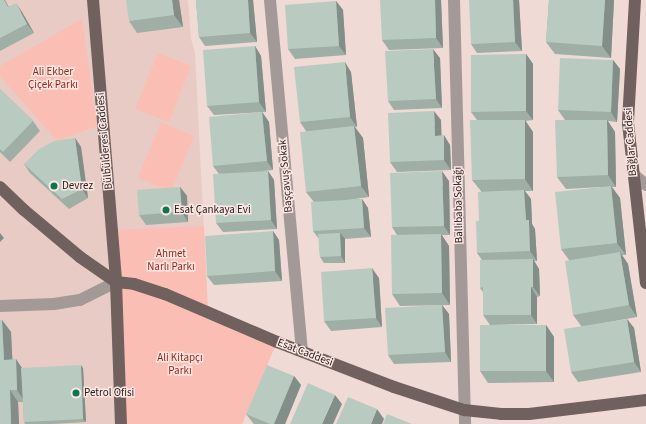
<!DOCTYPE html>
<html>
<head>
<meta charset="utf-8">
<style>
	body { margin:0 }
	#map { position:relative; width:646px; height:424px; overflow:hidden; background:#efdad6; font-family:"Source Sans 3",sans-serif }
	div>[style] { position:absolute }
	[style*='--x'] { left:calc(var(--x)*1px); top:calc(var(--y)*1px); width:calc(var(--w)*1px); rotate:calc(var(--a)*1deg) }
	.built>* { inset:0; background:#e8cbc5 }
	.green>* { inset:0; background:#fbbeb4 }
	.minor>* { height:12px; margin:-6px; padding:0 6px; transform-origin:6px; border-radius:6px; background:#a39a98 }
	.major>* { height:12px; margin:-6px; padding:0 6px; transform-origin:6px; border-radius:6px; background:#70605e }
	.wall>* { inset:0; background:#9fafa6 }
	.shaded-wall>* { inset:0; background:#828e87 }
	.building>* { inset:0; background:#b9cbc1 }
	.dots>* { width:11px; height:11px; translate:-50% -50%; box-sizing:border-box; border:2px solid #fde7e3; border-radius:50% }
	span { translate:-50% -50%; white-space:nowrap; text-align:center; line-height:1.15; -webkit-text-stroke:3px #fde7e3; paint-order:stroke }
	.park-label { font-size:11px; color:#95251a }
	.street-label { font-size:11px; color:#28201f }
	.poi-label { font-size:11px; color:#28201f }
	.left { translate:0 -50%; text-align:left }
</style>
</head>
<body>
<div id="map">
	<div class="built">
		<div style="clip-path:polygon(0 0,188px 0,191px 39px,195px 53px,208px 312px,121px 424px,0 424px)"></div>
	</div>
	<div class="green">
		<div style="clip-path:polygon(82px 19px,97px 126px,57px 141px,0 76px,0 66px)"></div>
		<div style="clip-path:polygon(158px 53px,191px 66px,169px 122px,135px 109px)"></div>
		<div style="clip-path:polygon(161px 122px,194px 136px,171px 192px,138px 178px)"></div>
		<div style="clip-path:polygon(204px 226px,208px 312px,277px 342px,242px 424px,121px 424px,112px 230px)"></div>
	</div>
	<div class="minor">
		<div style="--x:270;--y:0;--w:353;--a:84.8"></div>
		<div style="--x:454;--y:0;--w:424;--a:88.5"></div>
		<div style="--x:633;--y:174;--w:17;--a:40"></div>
		<div style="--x:0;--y:306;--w:54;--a:-2.1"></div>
		<div style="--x:54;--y:304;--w:26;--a:-9"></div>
		<div style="--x:80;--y:300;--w:40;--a:-26.6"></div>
	</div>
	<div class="major">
		<div style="--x:93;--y:0;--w:283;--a:85.3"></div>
		<div style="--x:116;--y:282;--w:142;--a:88"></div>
		<div style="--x:635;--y:0;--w:123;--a:93.3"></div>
		<div style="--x:628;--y:123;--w:161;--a:83.6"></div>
		<div style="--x:0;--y:187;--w:33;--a:44"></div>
		<div style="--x:24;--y:210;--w:73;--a:40"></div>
		<div style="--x:80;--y:257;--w:44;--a:34.8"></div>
		<div style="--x:116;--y:282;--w:18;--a:6"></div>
		<div style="--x:134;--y:284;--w:33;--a:18"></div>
		<div style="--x:165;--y:294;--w:122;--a:23.2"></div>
		<div style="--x:277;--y:342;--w:125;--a:21"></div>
		<div style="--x:394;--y:387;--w:74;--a:18.2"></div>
		<div style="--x:464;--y:410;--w:37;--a:6"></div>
		<div style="--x:501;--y:414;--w:28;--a:0"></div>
		<div style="--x:529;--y:414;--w:118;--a:-6.8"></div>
	</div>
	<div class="wall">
		<div style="clip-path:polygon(0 0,9px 7px,22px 12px,34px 33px,0 51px)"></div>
		<div style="clip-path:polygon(179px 0,183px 27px,137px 33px,129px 21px)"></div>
		<div style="clip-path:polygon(196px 0,253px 0,257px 42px,205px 46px,199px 37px)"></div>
		<div style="clip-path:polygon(441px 0,443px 48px,389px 50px,382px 40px)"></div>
		<div style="clip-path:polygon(519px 0,522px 51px,477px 53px,471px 44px)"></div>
		<div style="clip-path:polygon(549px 0,614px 0,611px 58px,555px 54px,546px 42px)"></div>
		<div style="clip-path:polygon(336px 1px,343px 10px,346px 55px,295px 59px,288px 49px)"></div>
		<div style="clip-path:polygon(255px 46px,261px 56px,266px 112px,214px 115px,207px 106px)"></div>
		<div style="clip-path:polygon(526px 54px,533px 64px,533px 120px,525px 121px,533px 132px,533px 191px,525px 191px,531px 199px,532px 224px,535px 229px,537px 261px,534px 261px,539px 269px,540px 296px,537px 297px,537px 324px,490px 325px,483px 315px,483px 292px,480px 288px,482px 260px,477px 253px,481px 191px,472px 180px,477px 120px,471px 112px)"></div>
		<div style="clip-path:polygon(440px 58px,442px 108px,394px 110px,388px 101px)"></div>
		<div style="clip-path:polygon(613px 60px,620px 69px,617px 122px,608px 121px,615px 132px,616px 187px,612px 187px,620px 198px,626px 255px,622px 255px,628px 264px,637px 317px,582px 327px,573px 315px,569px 260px,561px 249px,602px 187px,566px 189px,557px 177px,565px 120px,558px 110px)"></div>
		<div style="clip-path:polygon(351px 72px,357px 127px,355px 127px,363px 138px,369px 197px,347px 200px,362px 199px,368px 208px,371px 237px,345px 239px,345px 263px,324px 263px,320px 257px,319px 239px,313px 231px,314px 202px,306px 192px,306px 131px,300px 122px)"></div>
		<div style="clip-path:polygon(0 89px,33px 121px,40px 131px,10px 162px,0 152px)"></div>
		<div style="clip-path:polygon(262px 112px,269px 122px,273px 170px,263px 171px,268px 171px,274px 180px,277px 229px,223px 232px,216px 223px,219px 174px,213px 166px)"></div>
		<div style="clip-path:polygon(441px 120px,441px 136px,450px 145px,451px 170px,397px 172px,390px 162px)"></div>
		<div style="clip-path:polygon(75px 138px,81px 147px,88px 198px,69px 209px,30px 173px,24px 164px)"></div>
		<div style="clip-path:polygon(449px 181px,450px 235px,442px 235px,449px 246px,450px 305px,400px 306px,392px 294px,397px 235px,392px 227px)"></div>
		<div style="clip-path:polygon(180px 187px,187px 196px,188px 222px,146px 225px,139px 215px)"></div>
		<div style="clip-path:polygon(273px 231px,279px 240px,282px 281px,214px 285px,207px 276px)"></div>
		<div style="clip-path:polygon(379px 278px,382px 327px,331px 331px,324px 321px)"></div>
		<div style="clip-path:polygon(442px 305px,449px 314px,451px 362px,394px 364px,388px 355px)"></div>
		<div style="clip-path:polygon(627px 319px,634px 328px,641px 372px,578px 382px,571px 372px)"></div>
		<div style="clip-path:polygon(2px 320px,11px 332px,12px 359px,16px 359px,21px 368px,83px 368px,86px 422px,52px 424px,25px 424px,24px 422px,23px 402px,18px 402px,19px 424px,0 424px)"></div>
		<div style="clip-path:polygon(546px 325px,554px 337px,554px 382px,488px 383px,480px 371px)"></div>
		<div style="clip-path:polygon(294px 376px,301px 385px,285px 424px,254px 424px,253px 423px,246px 414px)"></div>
	</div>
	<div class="shaded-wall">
		<div style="clip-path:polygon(4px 0,5px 0,14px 17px,8px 7px)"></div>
		<div style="clip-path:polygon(172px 0,179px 0,183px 27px,174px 15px)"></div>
		<div style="clip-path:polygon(248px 0,253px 0,257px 42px,250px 33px)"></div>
		<div style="clip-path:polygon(435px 0,441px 0,443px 48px,436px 38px)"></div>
		<div style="clip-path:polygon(513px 0,519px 0,522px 51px,515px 42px)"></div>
		<div style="clip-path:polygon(605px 0,614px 0,611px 58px,602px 46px)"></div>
		<div style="clip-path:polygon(336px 1px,343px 10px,346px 55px,339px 46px)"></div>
		<div style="clip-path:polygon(16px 3px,22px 12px,34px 33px,27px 24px)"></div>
		<div style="clip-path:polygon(255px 46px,261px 56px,266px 112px,259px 102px)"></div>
		<div style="clip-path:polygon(433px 49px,440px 58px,442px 108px,436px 99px)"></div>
		<div style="clip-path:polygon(526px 54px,533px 64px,533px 120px,526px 111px)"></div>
		<div style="clip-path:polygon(613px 60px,620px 69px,617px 122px,611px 112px)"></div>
		<div style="clip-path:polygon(345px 62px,351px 72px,357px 127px,350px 117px)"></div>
		<div style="clip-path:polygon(434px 111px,441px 120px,442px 145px,435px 136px)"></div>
		<div style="clip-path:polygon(262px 112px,269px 122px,273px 170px,267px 161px)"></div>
		<div style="clip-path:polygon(525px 120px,533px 132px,533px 191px,525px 179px)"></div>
		<div style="clip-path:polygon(607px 120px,615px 132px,616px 187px,608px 175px)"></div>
		<div style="clip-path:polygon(354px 126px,363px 138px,369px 197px,361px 186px)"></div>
		<div style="clip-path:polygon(444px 135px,450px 145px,451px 170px,444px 160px)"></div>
		<div style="clip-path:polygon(75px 138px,81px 147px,88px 198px,82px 189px)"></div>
		<div style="clip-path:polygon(268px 171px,274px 180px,277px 229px,271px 220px)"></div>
		<div style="clip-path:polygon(442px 171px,449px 181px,450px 235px,444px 226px)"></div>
		<div style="clip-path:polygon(611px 186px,620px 198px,626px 255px,617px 243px)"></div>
		<div style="clip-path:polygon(180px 187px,187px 196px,188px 222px,182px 212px)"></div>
		<div style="clip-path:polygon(524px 190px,531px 199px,532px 224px,535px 229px,537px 261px,530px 251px,526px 220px)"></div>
		<div style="clip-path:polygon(362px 199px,368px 208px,371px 237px,364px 228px)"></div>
		<div style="clip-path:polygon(273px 231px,279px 240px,282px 281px,275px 271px)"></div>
		<div style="clip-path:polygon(0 233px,4px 238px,0 242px)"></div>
		<div style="clip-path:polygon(340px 233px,345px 239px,345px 263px,341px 256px)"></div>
		<div style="clip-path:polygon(441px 234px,449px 246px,450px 305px,442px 293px)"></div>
		<div style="clip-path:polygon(620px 252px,628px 264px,637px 317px,629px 305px)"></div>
		<div style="clip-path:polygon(533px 259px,539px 269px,540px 296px,533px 287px)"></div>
		<div style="clip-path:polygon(372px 268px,379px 278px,382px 327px,376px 318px)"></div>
		<div style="clip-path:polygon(531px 287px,537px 297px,537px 324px,531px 315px)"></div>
		<div style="clip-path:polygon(442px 305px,449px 314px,451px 362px,445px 352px)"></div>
		<div style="clip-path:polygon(627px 319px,634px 328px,641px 372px,634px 362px)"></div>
		<div style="clip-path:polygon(2px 320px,11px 332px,13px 371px,4px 360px)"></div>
		<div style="clip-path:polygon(546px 325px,554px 337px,554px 382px,546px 371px)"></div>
		<div style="clip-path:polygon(16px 359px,24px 371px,25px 402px,17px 390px)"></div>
		<div style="clip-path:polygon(81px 365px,83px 368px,86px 422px,83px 419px)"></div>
		<div style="clip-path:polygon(294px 376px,301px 385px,285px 424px,274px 424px)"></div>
		<div style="clip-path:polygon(10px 390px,18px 402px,19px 424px,11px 424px)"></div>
		<div style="clip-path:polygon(335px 395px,342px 404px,333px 424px,322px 424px)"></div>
		<div style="clip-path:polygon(377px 409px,384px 419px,382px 424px,371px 424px)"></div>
	</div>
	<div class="building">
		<div style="clip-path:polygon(0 0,4px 0,8px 7px,16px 3px,27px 24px,0 38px)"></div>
		<div style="clip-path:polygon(126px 0,172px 0,174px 15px,129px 21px)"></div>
		<div style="clip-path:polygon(196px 0,248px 0,250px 33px,199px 37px)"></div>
		<div style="clip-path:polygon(380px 0,435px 0,436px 38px,382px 40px)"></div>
		<div style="clip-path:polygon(469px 0,513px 0,515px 42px,471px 44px)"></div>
		<div style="clip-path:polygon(549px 0,605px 0,602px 46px,546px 42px)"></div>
		<div style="clip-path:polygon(336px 1px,339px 46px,288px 49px,285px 5px)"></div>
		<div style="clip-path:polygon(255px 46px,259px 102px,207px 106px,203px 50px)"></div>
		<div style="clip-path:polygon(433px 49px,436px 99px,388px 101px,385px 51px)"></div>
		<div style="clip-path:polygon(526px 54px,526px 111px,471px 112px,471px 55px)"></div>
		<div style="clip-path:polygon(560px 58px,613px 60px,611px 112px,558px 110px)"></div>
		<div style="clip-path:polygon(345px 62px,350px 117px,300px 122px,294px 67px)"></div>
		<div style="clip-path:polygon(0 89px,33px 121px,3px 152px,0 149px)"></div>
		<div style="clip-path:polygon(434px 111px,435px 136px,444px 135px,444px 160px,390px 162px,388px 113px)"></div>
		<div style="clip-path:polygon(262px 112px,267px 161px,213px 166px,209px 117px)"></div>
		<div style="clip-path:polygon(470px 120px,525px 120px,525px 179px,472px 180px)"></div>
		<div style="clip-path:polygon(555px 120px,607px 120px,608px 175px,557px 177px)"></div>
		<div style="clip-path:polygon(354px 126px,361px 186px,306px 192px,300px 132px)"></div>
		<div style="clip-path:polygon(75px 138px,82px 189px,62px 199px,24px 164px,39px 149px,54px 141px)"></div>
		<div style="clip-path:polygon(268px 171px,271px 220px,216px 223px,213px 174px)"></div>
		<div style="clip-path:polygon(442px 171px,444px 226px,392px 227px,390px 173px)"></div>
		<div style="clip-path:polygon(611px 186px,617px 243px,561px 249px,555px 192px)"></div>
		<div style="clip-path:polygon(180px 187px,182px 212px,139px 215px,137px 190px)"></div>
		<div style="clip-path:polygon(524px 190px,526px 220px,529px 220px,530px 251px,477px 253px,476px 221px,479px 221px,478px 192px)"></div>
		<div style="clip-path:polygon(362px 199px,364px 228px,313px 231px,311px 202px)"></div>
		<div style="clip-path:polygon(273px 231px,275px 271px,207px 276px,205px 236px)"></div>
		<div style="clip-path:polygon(340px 233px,341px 256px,320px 257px,318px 234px)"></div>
		<div style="clip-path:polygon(441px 234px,442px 293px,392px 294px,391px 235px)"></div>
		<div style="clip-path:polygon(620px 252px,629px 305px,573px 315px,565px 261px)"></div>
		<div style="clip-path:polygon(533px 259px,533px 287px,531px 287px,531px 315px,483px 315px,483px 287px,480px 288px,480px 260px)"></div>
		<div style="clip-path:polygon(372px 268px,376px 318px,324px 321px,321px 272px)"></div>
		<div style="clip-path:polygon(442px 305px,445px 352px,388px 355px,385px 308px)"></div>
		<div style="clip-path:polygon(627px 319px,634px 362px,571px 372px,564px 329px)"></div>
		<div style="clip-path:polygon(0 320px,2px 320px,4px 360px,16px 359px,17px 390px,10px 390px,11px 424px,0 424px)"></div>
		<div style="clip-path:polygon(480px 325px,546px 325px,546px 371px,480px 371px)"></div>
		<div style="clip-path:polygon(81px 365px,83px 419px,24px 422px,21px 368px)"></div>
		<div style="clip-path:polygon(267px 365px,294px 376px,274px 424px,270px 424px,246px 414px)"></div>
		<div style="clip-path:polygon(308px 383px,335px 395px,322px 424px,290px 424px)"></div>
		<div style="clip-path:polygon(348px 397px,377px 409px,371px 424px,336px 424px)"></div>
		<div style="clip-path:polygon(387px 414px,412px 424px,383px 424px)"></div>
	</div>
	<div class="dots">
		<div style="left:54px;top:186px;background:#0a7751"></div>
		<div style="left:166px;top:210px;background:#0a7751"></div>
		<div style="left:76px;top:393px;background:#0a7751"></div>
	</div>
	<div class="park-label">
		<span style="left:53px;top:79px">Ali Ekber<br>Çiçek Parkı</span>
		<span style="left:171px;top:261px">Ahmet<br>Narlı Parkı</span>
		<span style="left:180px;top:365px">Ali Kitapçı<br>Parkı</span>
	</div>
	<div class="street-label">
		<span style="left:105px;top:141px;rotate:-95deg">Bülbülderesi Caddesi</span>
		<span style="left:631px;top:142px;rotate:-94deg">Bağlar Caddesi</span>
		<span style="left:286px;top:176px;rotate:-95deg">Başçavuş Sokak</span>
		<span style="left:459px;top:205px;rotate:-91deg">Ballıbaba Sokağı</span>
		<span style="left:305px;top:353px;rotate:21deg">Esat Caddesi</span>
	</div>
	<div class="poi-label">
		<span class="left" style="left:62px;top:186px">Devrez</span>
		<span class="left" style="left:174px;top:210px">Esat Çankaya Evi</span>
		<span class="left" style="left:84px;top:393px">Petrol Ofisi</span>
	</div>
</div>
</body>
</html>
